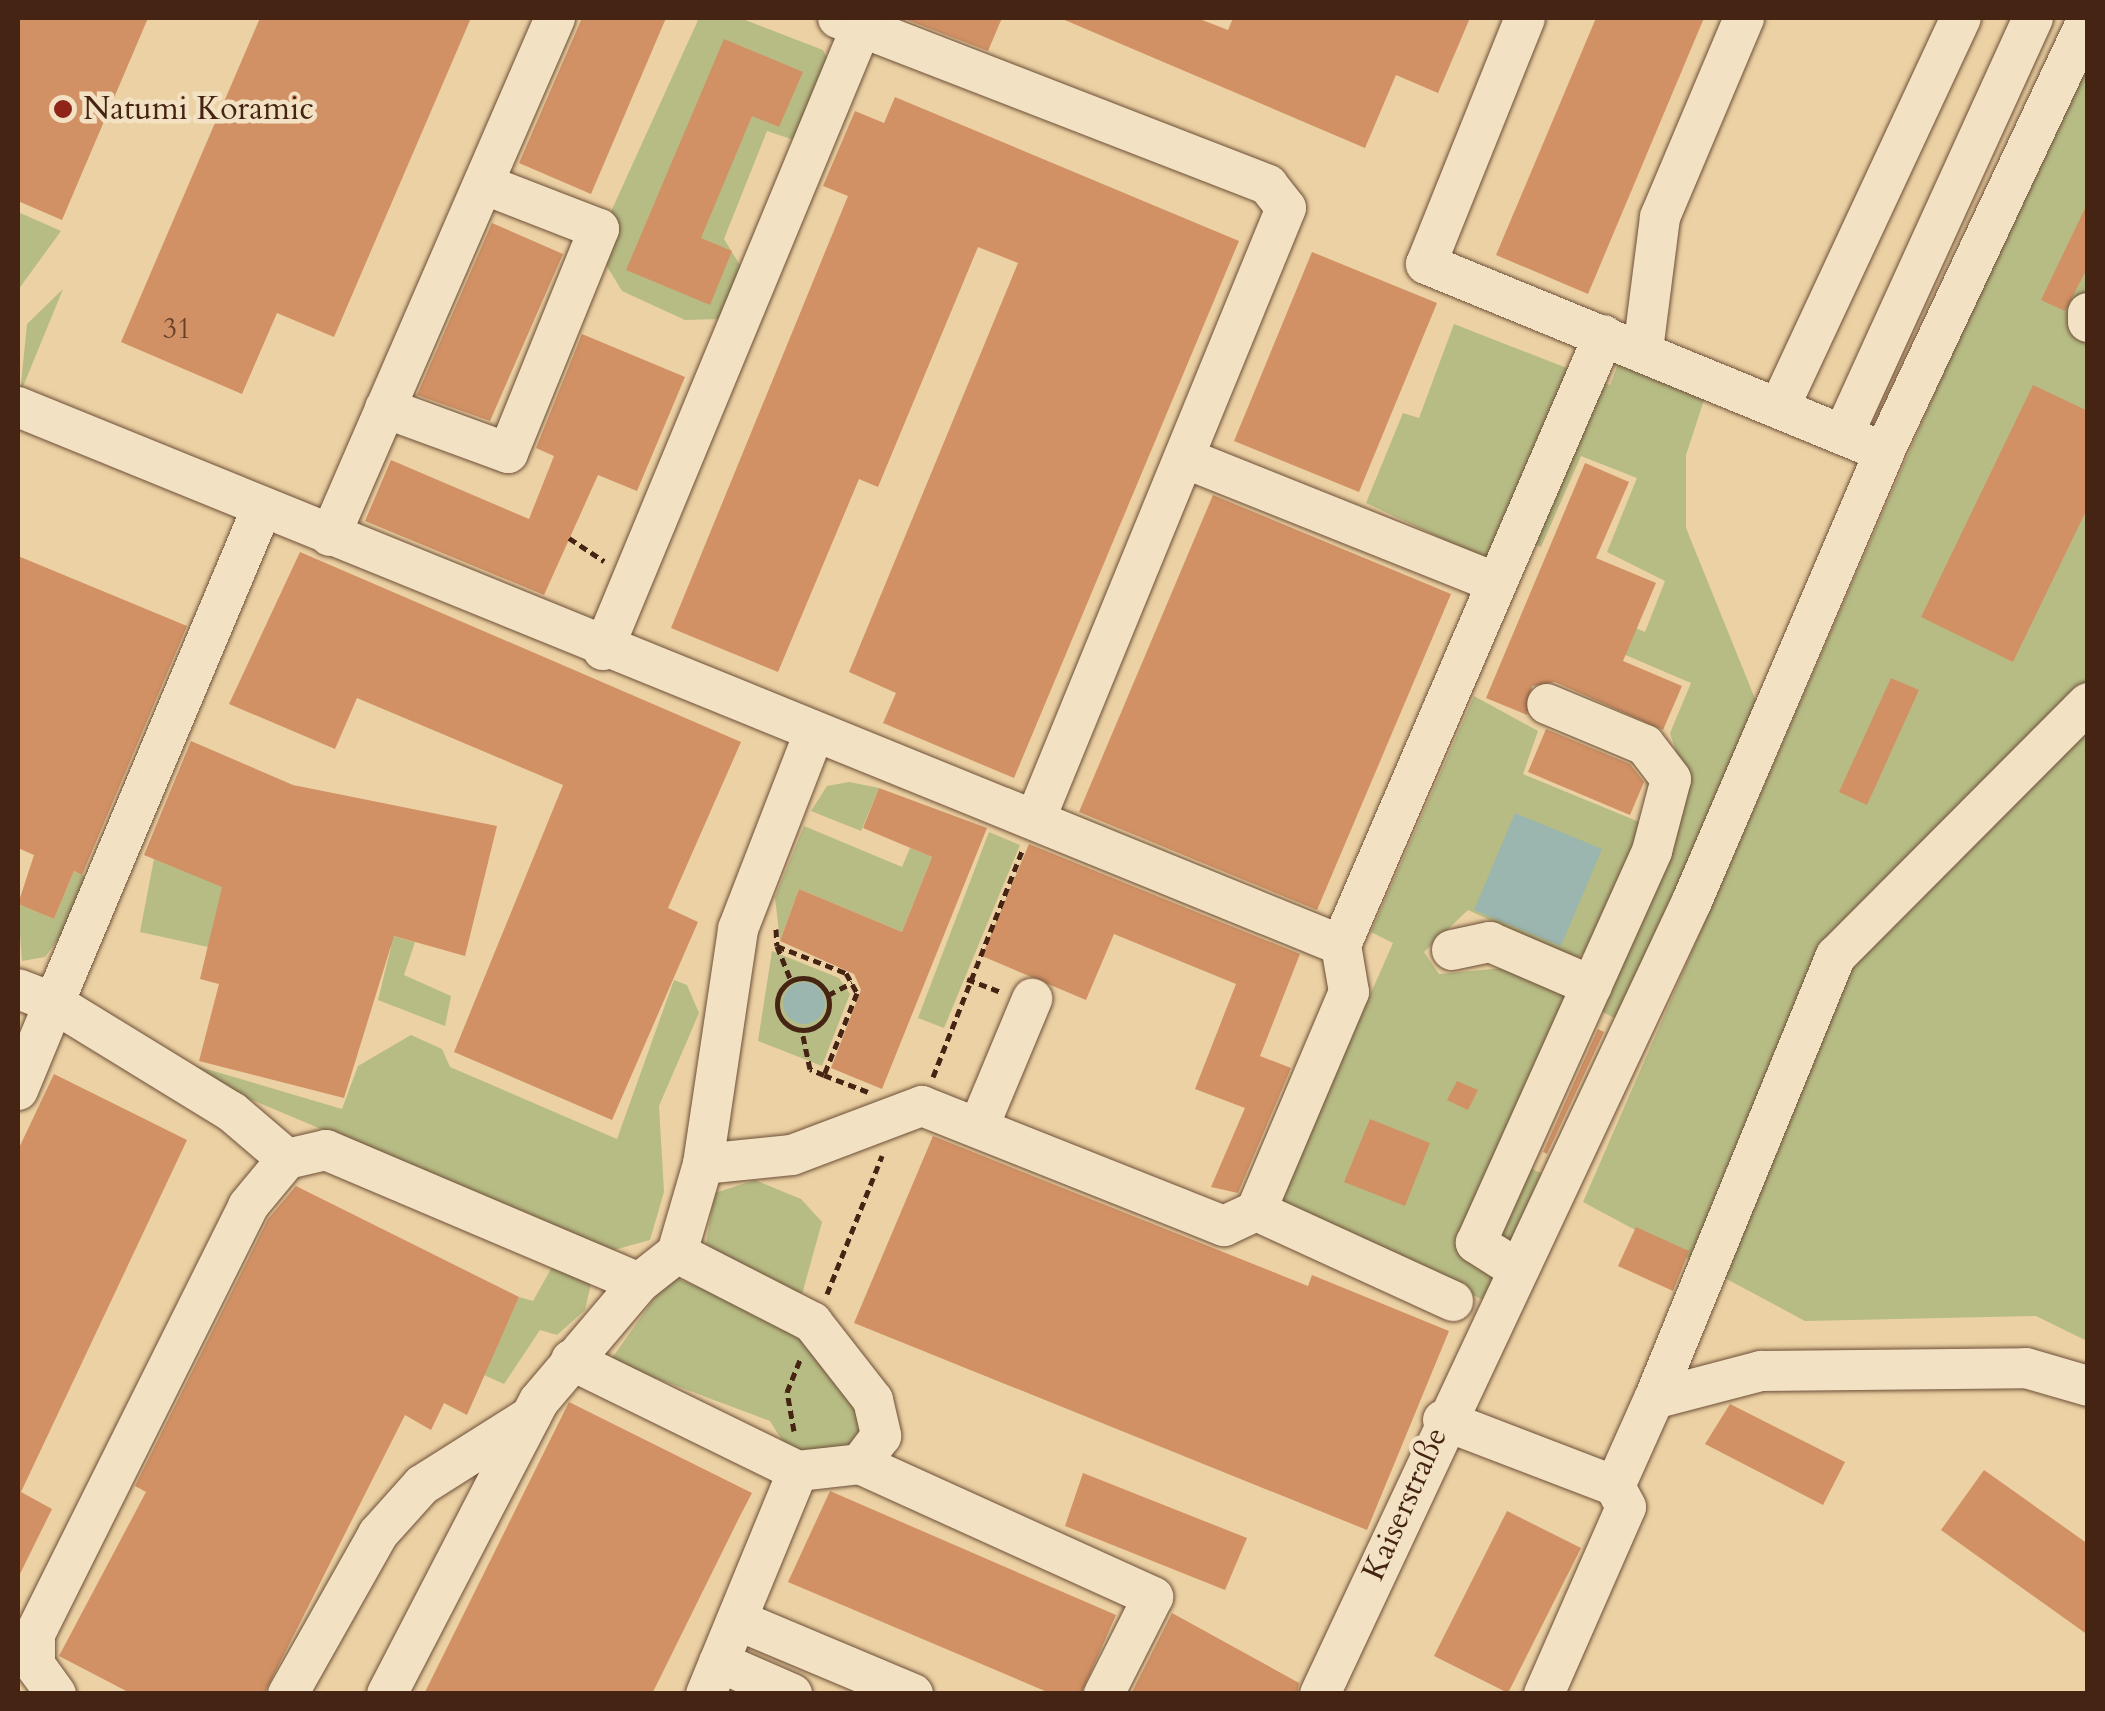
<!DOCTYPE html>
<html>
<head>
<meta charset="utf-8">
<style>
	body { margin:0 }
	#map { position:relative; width:2105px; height:1711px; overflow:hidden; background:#ebd1a3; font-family:Cardo,serif }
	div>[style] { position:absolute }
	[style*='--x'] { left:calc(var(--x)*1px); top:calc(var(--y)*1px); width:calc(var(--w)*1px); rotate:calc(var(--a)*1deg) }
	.green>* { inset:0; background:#b7bc85 }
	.water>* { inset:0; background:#9bb5af }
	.round { border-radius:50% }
	.building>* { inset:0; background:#d19165 }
	.path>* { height:5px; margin-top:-2.5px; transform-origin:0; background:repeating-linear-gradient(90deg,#452414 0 8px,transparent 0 13px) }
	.path>.ring { margin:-2.5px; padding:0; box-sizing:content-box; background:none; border:5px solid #452414; border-radius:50% }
	.roads { filter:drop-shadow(0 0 2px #6e4f38) drop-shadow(0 0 2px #6e4f38) }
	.minor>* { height:40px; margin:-20px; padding:0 20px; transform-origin:20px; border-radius:20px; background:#f2e1c3 }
	.dots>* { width:28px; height:28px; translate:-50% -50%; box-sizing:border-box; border:5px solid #f2e1c3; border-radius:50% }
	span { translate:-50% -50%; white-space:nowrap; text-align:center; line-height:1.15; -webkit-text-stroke:9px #f2e1c3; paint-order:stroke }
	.number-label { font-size:28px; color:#683f28 }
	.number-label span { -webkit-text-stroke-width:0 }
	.poi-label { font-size:32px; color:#452414 }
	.left { translate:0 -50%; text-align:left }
	.street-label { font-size:32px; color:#452414 }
	.frame { position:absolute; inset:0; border:20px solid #452414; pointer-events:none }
</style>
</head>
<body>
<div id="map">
	<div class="green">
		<div style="clip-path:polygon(699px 18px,740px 18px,823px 50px,831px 66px,803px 143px,767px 131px,724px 239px,746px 275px,719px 319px,685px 320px,622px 291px,605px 263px,604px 227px)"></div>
		<div style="clip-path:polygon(2087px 43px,2087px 1341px,2036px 1316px,1805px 1321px,1583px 1202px)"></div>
		<div style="clip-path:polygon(18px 212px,61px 231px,18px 290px)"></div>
		<div style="clip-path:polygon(63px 289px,20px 394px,27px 324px)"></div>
		<div style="clip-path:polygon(1454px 324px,1610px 385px,1619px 361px,1704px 400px,1686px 455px,1686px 528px,1758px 706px,1622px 1022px,1597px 1009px,1597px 944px,1575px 959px,1468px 910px,1424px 952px,1439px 974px,1514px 967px,1585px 1004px,1513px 1160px,1545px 1175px,1486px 1301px,1284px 1212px,1282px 1194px,1393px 943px,1371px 932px,1474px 696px,1538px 731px,1523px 774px,1666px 833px,1687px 785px,1670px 733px,1691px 683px,1534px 616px,1544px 589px,1645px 632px,1665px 581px,1607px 552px,1637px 478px,1581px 456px,1541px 547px,1525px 540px,1487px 560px,1366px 503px,1403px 413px,1419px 418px)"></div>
		<div style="clip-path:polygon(849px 782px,879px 788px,861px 831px,811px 811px,827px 786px)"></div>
		<div style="clip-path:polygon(804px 826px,902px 867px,910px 848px,932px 857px,902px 932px,799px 889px,780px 941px,775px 897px)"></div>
		<div style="clip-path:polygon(989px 832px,1020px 845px,944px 1028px,918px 1018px)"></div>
		<div style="clip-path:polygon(154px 859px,247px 896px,415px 942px,404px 975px,451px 996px,445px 1026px,378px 1000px,391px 947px,208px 947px,140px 932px)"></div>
		<div style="clip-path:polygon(74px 871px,84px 876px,74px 917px,45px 957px,22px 961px,18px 904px,54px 919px)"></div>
		<div style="clip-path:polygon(772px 951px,839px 978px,850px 994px,822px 1066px,758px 1041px)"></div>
		<div style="clip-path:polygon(674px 980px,687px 985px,699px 1013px,659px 1106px,664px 1192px,650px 1240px,610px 1251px,207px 1081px,193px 1065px,342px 1109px,358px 1066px,411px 1035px,442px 1049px,450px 1067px,617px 1139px)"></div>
		<div style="clip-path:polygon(755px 1180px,801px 1199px,822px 1222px,801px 1298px,703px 1259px,715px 1193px)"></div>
		<div style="clip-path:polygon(556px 1260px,592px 1279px,585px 1310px,557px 1335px,540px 1330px,504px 1384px,484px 1375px,519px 1297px,533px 1301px)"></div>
		<div style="clip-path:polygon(670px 1276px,778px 1317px,819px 1351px,858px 1400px,866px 1436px,851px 1456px,811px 1457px,786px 1447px,770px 1421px,610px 1361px)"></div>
	</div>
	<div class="water">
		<div style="clip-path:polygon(1515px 813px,1602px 849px,1561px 946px,1474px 910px)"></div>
		<div class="round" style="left:783px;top:982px;width:42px;height:42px"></div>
	</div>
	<div class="building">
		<div style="clip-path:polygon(18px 18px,148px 18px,62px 220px,18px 201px)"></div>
		<div style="clip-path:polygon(260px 18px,471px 18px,334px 337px,277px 313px,242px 394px,121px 342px)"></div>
		<div style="clip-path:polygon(582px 18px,666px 18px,591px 194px,519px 163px)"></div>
		<div style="clip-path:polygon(902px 18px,1002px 18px,988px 51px)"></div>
		<div style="clip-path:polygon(1060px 18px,1197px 18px,1228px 30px,1233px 18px,1470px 18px,1438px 93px,1396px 75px,1365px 148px)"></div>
		<div style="clip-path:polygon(1596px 18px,1704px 18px,1588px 294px,1496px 255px)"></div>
		<div style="clip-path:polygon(724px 39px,803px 72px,779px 127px,752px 116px,701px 238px,732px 251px,710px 305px,626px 270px)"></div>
		<div style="clip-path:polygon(895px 97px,1239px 241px,1014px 778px,883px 723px,896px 693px,849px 672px,1018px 263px,978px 247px,878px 487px,859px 479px,778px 672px,671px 628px,848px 196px,823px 186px,855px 111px,884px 123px)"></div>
		<div style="clip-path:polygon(2088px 202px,2088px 267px,2065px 311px,2041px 300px)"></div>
		<div style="clip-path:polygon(492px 223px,563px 254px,490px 421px,417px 395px)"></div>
		<div style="clip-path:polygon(1312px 252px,1437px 303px,1359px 492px,1234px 441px)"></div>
		<div style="clip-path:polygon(582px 334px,685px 377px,637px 491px,598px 475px,544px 595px,365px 521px,391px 460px,529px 519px,554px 456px,536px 448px)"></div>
		<div style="clip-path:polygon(2033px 385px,2088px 411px,2088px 507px,2013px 662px,1921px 617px)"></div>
		<div style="clip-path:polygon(1585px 463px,1629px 482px,1596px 558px,1656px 583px,1623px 661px,1682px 686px,1663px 730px,1555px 682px,1532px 686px,1527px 715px,1486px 698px)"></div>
		<div style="clip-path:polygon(1213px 495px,1451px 594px,1317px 910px,1079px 812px)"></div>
		<div style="clip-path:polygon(300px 552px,741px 742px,668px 908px,698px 922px,612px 1120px,454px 1052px,563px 785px,357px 698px,335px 749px,229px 704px)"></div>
		<div style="clip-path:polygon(18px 556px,187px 626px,82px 875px,74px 871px,54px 919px,18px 904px,34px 855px,18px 848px)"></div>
		<div style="clip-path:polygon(1891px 678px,1919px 690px,1867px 805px,1839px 792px)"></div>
		<div style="clip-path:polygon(1546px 729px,1630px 764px,1644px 782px,1630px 815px,1528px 772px)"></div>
		<div style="clip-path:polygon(191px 741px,293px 785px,497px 826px,465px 956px,394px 936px,344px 1098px,199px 1061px,219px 984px,200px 979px,222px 887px,144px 855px)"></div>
		<div style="clip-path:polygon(879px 788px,987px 828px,882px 1089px,831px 1068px,861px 990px,854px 974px,780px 941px,799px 889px,902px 932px,932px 857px,863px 828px)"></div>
		<div style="clip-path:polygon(1029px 844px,1300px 954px,1260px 1056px,1291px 1068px,1238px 1193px,1211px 1187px,1245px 1108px,1195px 1089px,1236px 984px,1114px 934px,1086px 1000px,982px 956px)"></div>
		<div style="clip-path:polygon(1598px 1029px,1604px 1032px,1547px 1154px,1543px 1152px)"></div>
		<div style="clip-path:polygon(54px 1074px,187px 1140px,21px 1492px,52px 1509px,18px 1578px,18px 1150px)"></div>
		<div style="clip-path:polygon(1457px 1081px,1478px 1090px,1468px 1110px,1447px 1100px)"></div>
		<div style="clip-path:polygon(1370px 1119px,1430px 1143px,1405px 1206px,1344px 1182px)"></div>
		<div style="clip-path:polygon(933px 1136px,1308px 1286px,1312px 1275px,1449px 1331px,1367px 1530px,854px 1323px)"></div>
		<div style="clip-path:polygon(296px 1186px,519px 1297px,467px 1415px,444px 1403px,431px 1430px,405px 1415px,264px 1694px,132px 1694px,59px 1656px,146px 1492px,135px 1486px,268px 1219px)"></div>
		<div style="clip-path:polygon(1636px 1227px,1689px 1251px,1673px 1291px,1618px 1266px)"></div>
		<div style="clip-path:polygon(569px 1402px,752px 1493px,740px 1516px,652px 1694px,424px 1694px)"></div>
		<div style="clip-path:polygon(1730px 1404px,1845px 1462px,1823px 1505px,1705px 1444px)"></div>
		<div style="clip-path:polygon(1984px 1470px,2088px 1544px,2088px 1635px,1941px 1530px)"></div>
		<div style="clip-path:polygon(1083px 1473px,1247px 1538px,1225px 1590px,1065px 1526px)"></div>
		<div style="clip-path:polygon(830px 1491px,1116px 1615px,1081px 1694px,1052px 1694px,788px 1582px)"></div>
		<div style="clip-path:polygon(1507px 1511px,1581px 1548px,1508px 1693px,1434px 1656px)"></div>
		<div style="clip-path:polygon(1172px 1613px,1299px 1683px,1297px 1694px,1131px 1694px)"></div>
	</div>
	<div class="path">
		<div style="--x:569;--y:538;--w:42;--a:33.3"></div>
		<div style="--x:776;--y:929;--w:17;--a:87"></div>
		<div style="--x:777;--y:946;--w:74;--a:21.4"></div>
		<div style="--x:846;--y:973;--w:23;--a:61"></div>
		<div style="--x:857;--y:993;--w:88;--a:111.9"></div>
		<div style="--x:824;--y:1075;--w:15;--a:-157"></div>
		<div style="--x:810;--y:1069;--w:39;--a:-102"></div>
		<div style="--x:777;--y:946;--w:38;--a:68"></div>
		<div class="ring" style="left:777px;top:978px;width:47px;height:47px"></div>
		<div style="--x:967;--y:979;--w:36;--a:21"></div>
		<div style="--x:828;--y:995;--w:27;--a:-27"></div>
		<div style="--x:824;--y:1075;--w:47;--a:21.1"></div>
		<div style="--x:933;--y:1077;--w:243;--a:-68.5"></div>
		<div style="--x:827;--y:1294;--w:149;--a:-68.3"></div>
		<div style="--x:794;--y:1431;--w:40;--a:-100"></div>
		<div style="--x:787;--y:1392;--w:35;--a:-68"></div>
	</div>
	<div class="roads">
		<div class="minor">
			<div style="--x:838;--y:18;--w:461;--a:21.2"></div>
			<div style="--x:1268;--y:185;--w:29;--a:52"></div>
			<div style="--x:1286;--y:208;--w:661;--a:112.3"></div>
			<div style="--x:1525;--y:18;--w:265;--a:111.9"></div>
			<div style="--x:1426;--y:264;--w:495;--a:22.3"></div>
			<div style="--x:2088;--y:313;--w:9;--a:90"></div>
			<div style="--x:1643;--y:350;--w:134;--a:-82.7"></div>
			<div style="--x:1660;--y:217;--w:216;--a:-67.1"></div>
			<div style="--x:18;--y:407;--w:1428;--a:22.13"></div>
			<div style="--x:385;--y:408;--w:131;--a:20.1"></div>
			<div style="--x:508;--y:453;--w:242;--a:-67.9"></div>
			<div style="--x:599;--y:229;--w:124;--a:-158.8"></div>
			<div style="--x:1779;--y:408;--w:430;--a:-65"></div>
			<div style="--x:1843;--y:435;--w:458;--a:-65.5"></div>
			<div style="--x:1187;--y:459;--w:332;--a:21.8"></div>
			<div style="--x:330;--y:536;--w:565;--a:-66.52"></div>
			<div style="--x:603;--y:650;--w:684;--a:-67.48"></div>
			<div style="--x:1452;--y:950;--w:39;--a:-12"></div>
			<div style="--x:1490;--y:942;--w:111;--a:23.3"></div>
			<div style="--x:18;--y:989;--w:39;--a:21"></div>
			<div style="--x:54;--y:1003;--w:537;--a:-67.21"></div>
			<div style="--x:18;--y:1090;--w:94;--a:-67.5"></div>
			<div style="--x:54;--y:1003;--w:209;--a:31.5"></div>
			<div style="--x:232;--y:1112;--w:72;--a:40.5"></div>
			<div style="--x:979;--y:1126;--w:138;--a:-67.3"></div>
			<div style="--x:703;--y:1164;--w:89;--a:-5.8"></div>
			<div style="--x:792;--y:1155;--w:139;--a:-20.7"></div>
			<div style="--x:922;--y:1106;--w:325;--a:21.7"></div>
			<div style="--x:1224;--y:1226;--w:35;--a:-25"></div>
			<div style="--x:677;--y:1253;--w:152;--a:27.1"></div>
			<div style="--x:812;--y:1322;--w:99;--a:52"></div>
			<div style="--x:873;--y:1400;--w:37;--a:77"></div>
			<div style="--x:881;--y:1436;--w:35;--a:127"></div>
			<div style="--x:860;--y:1464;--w:322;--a:24.4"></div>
			<div style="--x:1153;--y:1597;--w:109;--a:116.8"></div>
			<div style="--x:1517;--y:1269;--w:49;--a:-147.6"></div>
			<div style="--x:1476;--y:1243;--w:430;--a:-65.8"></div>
			<div style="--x:1652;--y:851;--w:74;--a:-75.2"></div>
			<div style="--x:1671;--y:779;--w:43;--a:-127.4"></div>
			<div style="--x:1645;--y:745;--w:106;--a:-157.3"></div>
			<div style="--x:1453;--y:1301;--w:217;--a:-155.4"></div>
			<div style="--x:1256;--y:1211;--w:238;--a:-67"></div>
			<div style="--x:1349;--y:992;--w:48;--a:-99.7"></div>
			<div style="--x:1341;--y:945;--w:664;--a:-66.68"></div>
			<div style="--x:571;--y:1360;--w:253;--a:26.1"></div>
			<div style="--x:798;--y:1471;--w:62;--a:-6.4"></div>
			<div style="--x:1654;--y:1399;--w:479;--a:-67.7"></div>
			<div style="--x:1836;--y:956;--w:357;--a:-45.1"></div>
			<div style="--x:1443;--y:1420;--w:184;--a:21"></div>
			<div style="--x:1615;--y:1486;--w:95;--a:-65.9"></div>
			<div style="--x:1654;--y:1399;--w:111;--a:-14.7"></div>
			<div style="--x:1761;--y:1371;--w:265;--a:-0.6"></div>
			<div style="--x:2026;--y:1368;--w:65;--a:16.2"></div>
			<div style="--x:737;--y:1620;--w:191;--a:22.8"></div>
			<div style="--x:719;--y:1662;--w:80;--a:23.7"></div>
			<div style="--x:56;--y:1694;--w:36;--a:-126"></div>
			<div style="--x:35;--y:1665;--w:31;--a:-90"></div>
			<div style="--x:35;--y:1634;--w:478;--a:-63.5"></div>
			<div style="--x:248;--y:1206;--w:61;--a:-50.3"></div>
			<div style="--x:287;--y:1159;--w:40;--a:-13"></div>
			<div style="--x:326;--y:1150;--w:340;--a:23"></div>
			<div style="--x:288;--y:1694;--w:184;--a:-60.6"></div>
			<div style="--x:378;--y:1534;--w:66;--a:-48.1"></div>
			<div style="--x:422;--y:1485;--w:129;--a:-32.3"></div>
			<div style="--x:387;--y:1694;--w:330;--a:-62.6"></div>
			<div style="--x:539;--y:1401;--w:155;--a:-49.7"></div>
			<div style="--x:639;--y:1283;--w:48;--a:-38.3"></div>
			<div style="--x:677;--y:1253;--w:93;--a:-73.7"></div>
			<div style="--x:703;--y:1164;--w:238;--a:-81.5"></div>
			<div style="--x:738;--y:929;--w:210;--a:-68.8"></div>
			<div style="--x:706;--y:1694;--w:241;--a:-67.6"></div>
			<div style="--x:1320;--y:1694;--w:876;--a:-64.87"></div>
			<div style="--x:1692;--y:901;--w:488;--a:-66.8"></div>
			<div style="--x:1884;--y:452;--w:480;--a:-64.8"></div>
			<div style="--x:1544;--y:1694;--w:204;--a:-66.3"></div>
			<div style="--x:1626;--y:1507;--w:24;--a:-118"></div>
		</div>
	</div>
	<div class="dots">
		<div style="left:63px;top:109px;background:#8f2418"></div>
	</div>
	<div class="number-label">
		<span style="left:177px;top:329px">31</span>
	</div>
	<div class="poi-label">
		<span class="left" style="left:83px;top:109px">Natumi Koramic</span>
	</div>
	<div class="street-label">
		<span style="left:1405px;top:1504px;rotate:-66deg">Kaiserstraße</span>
	</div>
	<div class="frame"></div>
</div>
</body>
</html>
